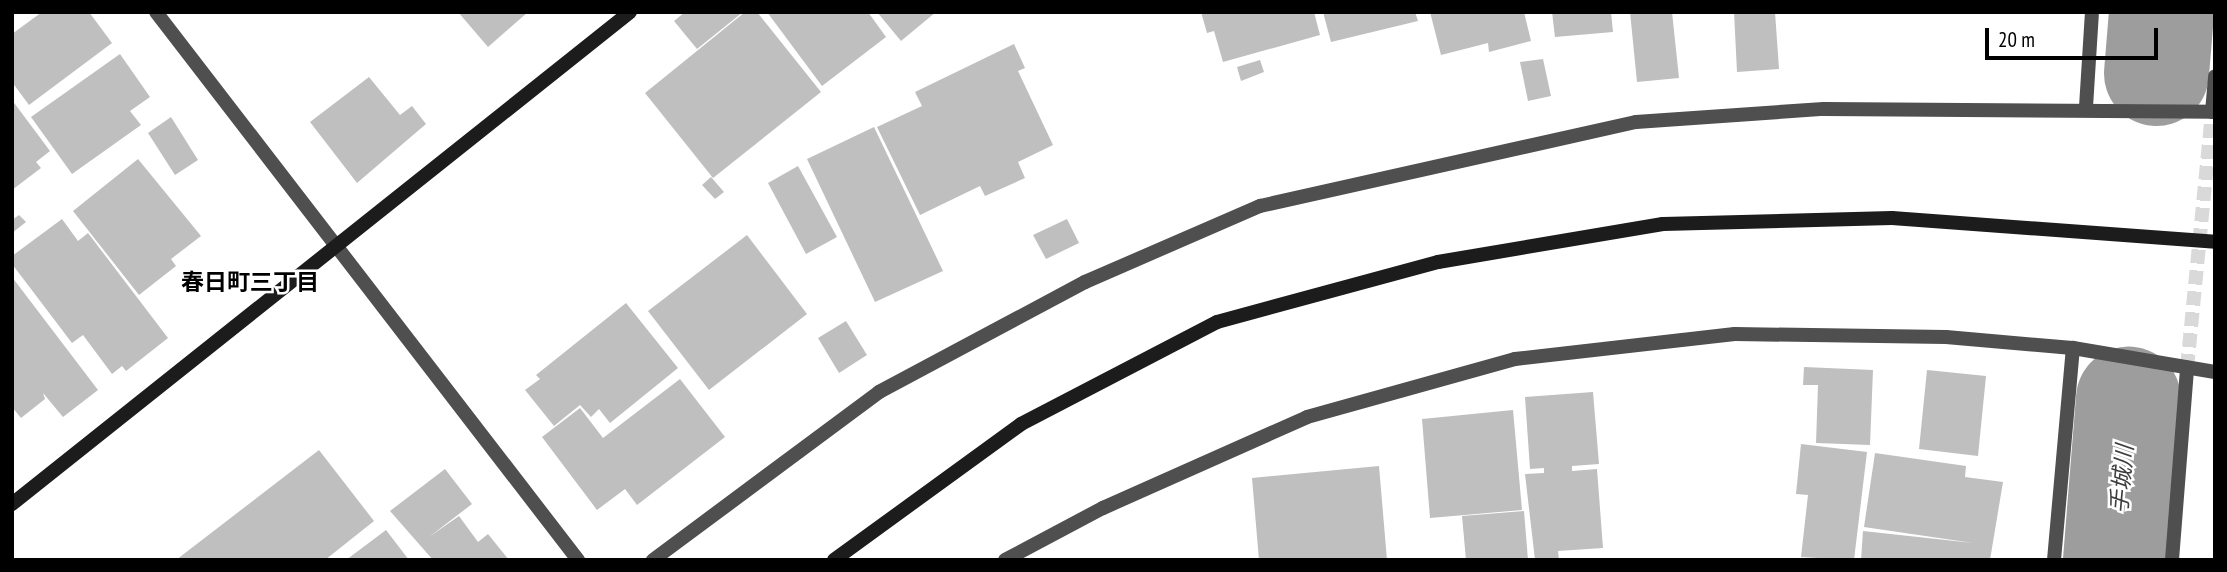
<!DOCTYPE html>
<html>
<head>
<meta charset="utf-8">
<style>
	body { margin:0 }
	#map { position:relative; width:2227px; height:572px; overflow:hidden; background:#fff; font-family:"PT Sans Narrow","Noto Sans JP",sans-serif }
	div>[style] { position:absolute }
	[style*='--x'] { left:calc(var(--x)*1px); top:calc(var(--y)*1px); width:calc(var(--w)*1px); rotate:calc(var(--a)*1deg) }
	.river>* { height:105px; margin:-52.5px; padding:0 52.5px; transform-origin:52.5px; border-radius:52.5px; background:#9d9d9d }
	.building>* { inset:0; background:#bfbfbf }
	.street-tunnel>* { height:14px; margin-top:-7px; transform-origin:0; background:repeating-linear-gradient(90deg,#d9d9d9 0 14px,transparent 0 21px) }
	.street>* { height:14px; margin:-7px; padding:0 7px; transform-origin:7px; border-radius:7px; background:#4f4f4f }
	.secondary>* { height:14px; margin:-7px; padding:0 7px; transform-origin:7px; border-radius:7px; background:#1c1c1c }
	span { translate:-50% -50%; white-space:nowrap; text-align:center; line-height:1.15; -webkit-text-stroke:5px #fff; paint-order:stroke }
	.neighbourhood-label { font-size:23px; color:#000; font-weight:700 }
	.water-label { font-size:23px; color:#3e3e3e; font-style:italic }
	.frame { position:absolute; inset:0; border:14px solid #000; pointer-events:none }
	.scale { position:absolute; left:1985px; top:28px; width:173px; height:32px; box-sizing:border-box; border:4px solid #000; border-top:0; padding-left:9px; font-size:21px; line-height:24px; white-space:nowrap; color:#000; -webkit-text-stroke:5px #fff; paint-order:stroke }
</style>
</head>
<body>
<div id="map">
	<div class="river">
		<div style="--x:2156;--y:73;--w:61;--a:-85.3"></div>
		<div style="--x:2115;--y:560;--w:162;--a:-85.4"></div>
	</div>
	<div class="building">
		<div style="clip-path:polygon(42px 12px,89px 12px,112px 43px,29px 105px,12px 82px,12px 34px)"></div>
		<div style="clip-path:polygon(458px 12px,528px 12px,488px 47px)"></div>
		<div style="clip-path:polygon(685px 12px,743px 12px,697px 49px,674px 21px)"></div>
		<div style="clip-path:polygon(745px 12px,757px 12px,821px 92px,713px 178px,645px 93px)"></div>
		<div style="clip-path:polygon(767px 12px,868px 12px,886px 37px,822px 86px)"></div>
		<div style="clip-path:polygon(877px 12px,936px 12px,901px 41px)"></div>
		<div style="clip-path:polygon(1201px 12px,1314px 12px,1320px 35px,1223px 62px,1214px 31px,1207px 33px)"></div>
		<div style="clip-path:polygon(1323px 12px,1415px 12px,1418px 21px,1331px 42px)"></div>
		<div style="clip-path:polygon(1430px 12px,1524px 12px,1531px 41px,1489px 52px,1488px 43px,1441px 55px)"></div>
		<div style="clip-path:polygon(1552px 12px,1611px 12px,1613px 32px,1555px 37px)"></div>
		<div style="clip-path:polygon(1630px 12px,1672px 12px,1679px 78px,1637px 82px)"></div>
		<div style="clip-path:polygon(1734px 12px,1775px 12px,1779px 69px,1737px 72px)"></div>
		<div style="clip-path:polygon(1014px 44px,1025px 68px,1018px 71px,1053px 145px,1018px 162px,1025px 178px,985px 196px,980px 186px,920px 215px,877px 127px,922px 106px,915px 92px)"></div>
		<div style="clip-path:polygon(120px 54px,150px 97px,130px 111px,141px 125px,72px 174px,31px 117px)"></div>
		<div style="clip-path:polygon(1543px 59px,1551px 96px,1528px 101px,1520px 62px)"></div>
		<div style="clip-path:polygon(1260px 60px,1264px 72px,1241px 81px,1237px 67px)"></div>
		<div style="clip-path:polygon(369px 77px,400px 115px,412px 106px,426px 124px,357px 183px,310px 122px)"></div>
		<div style="clip-path:polygon(12px 100px,50px 151px,36px 162px,41px 168px,12px 190px)"></div>
		<div style="clip-path:polygon(171px 117px,198px 160px,175px 175px,148px 133px)"></div>
		<div style="clip-path:polygon(874px 127px,943px 271px,875px 302px,807px 159px)"></div>
		<div style="clip-path:polygon(138px 159px,201px 236px,171px 259px,176px 266px,139px 295px,73px 211px)"></div>
		<div style="clip-path:polygon(798px 166px,837px 237px,806px 254px,768px 183px)"></div>
		<div style="clip-path:polygon(711px 177px,724px 192px,715px 199px,702px 185px)"></div>
		<div style="clip-path:polygon(19px 215px,26px 222px,12px 233px,12px 220px)"></div>
		<div style="clip-path:polygon(62px 219px,78px 241px,88px 233px,168px 338px,126px 371px,122px 366px,112px 374px,83px 335px,72px 343px,12px 264px,12px 256px)"></div>
		<div style="clip-path:polygon(1067px 219px,1079px 243px,1046px 259px,1033px 235px)"></div>
		<div style="clip-path:polygon(747px 235px,807px 314px,709px 390px,648px 311px)"></div>
		<div style="clip-path:polygon(12px 277px,98px 390px,63px 417px,43px 393px,45px 399px,21px 418px,12px 407px)"></div>
		<div style="clip-path:polygon(626px 303px,678px 368px,610px 423px,599px 409px,591px 417px,580px 405px,554px 426px,525px 390px,540px 379px,536px 375px)"></div>
		<div style="clip-path:polygon(846px 321px,867px 355px,839px 373px,818px 338px)"></div>
		<div style="clip-path:polygon(1804px 367px,1873px 370px,1870px 445px,1816px 443px,1818px 385px,1803px 385px)"></div>
		<div style="clip-path:polygon(1927px 370px,1986px 376px,1978px 456px,1919px 449px)"></div>
		<div style="clip-path:polygon(680px 379px,725px 437px,637px 505px,625px 489px,597px 510px,542px 437px,580px 408px,603px 438px)"></div>
		<div style="clip-path:polygon(1593px 392px,1599px 464px,1572px 466px,1572px 471px,1597px 469px,1603px 548px,1558px 551px,1559px 560px,1535px 560px,1525px 474px,1544px 473px,1544px 468px,1530px 469px,1525px 397px)"></div>
		<div style="clip-path:polygon(1513px 410px,1522px 510px,1430px 518px,1422px 419px)"></div>
		<div style="clip-path:polygon(1801px 444px,1867px 452px,1854px 560px,1801px 557px,1808px 495px,1796px 494px)"></div>
		<div style="clip-path:polygon(319px 450px,374px 521px,325px 560px,176px 560px)"></div>
		<div style="clip-path:polygon(1875px 453px,1966px 466px,1965px 477px,2003px 482px,1990px 560px,1861px 560px,1863px 531px,1973px 543px,1864px 527px)"></div>
		<div style="clip-path:polygon(1379px 466px,1387px 560px,1259px 560px,1252px 478px)"></div>
		<div style="clip-path:polygon(445px 469px,472px 504px,429px 537px,459px 516px,478px 542px,488px 534px,509px 560px,433px 560px,390px 511px)"></div>
		<div style="clip-path:polygon(1524px 511px,1528px 560px,1466px 560px,1462px 516px)"></div>
		<div style="clip-path:polygon(386px 530px,409px 560px,346px 560px)"></div>
	</div>
	<div class="street-tunnel">
		<div style="--x:2187;--y:368;--w:257;--a:-84.4"></div>
	</div>
	<div class="street">
		<div style="--x:156;--y:12;--w:692;--a:52.4"></div>
		<div style="--x:2086;--y:107;--w:95;--a:-86.4"></div>
		<div style="--x:2212;--y:112;--w:36;--a:-85"></div>
		<div style="--x:653;--y:560;--w:282;--a:-36.6"></div>
		<div style="--x:879;--y:392;--w:234;--a:-28.1"></div>
		<div style="--x:1085;--y:282;--w:191;--a:-23.5"></div>
		<div style="--x:1260;--y:206;--w:385;--a:-12.6"></div>
		<div style="--x:1636;--y:122;--w:188;--a:-4"></div>
		<div style="--x:1824;--y:109;--w:391;--a:0.4"></div>
		<div style="--x:1005;--y:560;--w:111;--a:-28"></div>
		<div style="--x:1103;--y:508;--w:223;--a:-24"></div>
		<div style="--x:1307;--y:417;--w:216;--a:-15.6"></div>
		<div style="--x:1515;--y:359;--w:221;--a:-6.5"></div>
		<div style="--x:1735;--y:334;--w:211;--a:0.8"></div>
		<div style="--x:1946;--y:337;--w:127;--a:5"></div>
		<div style="--x:2073;--y:348;--w:144;--a:9.6"></div>
		<div style="--x:2054;--y:560;--w:213;--a:-84.9"></div>
		<div style="--x:2172;--y:560;--w:193;--a:-85.5"></div>
	</div>
	<div class="secondary">
		<div style="--x:12;--y:504;--w:790;--a:-38.52"></div>
		<div style="--x:834;--y:560;--w:231;--a:-36"></div>
		<div style="--x:1021;--y:424;--w:221;--a:-27.5"></div>
		<div style="--x:1217;--y:322;--w:229;--a:-15.2"></div>
		<div style="--x:1438;--y:262;--w:228;--a:-9.6"></div>
		<div style="--x:1663;--y:224;--w:229;--a:-1.5"></div>
		<div style="--x:1892;--y:218;--w:324;--a:4.2"></div>
	</div>
	<div class="neighbourhood-label">
		<span style="left:250px;top:282px">春日町三丁目</span>
	</div>
	<div class="water-label">
		<span style="left:2122px;top:479px;rotate:-85deg">手城川</span>
	</div>
	<div class="frame"></div>
	<div class="scale">20 m</div>
</div>
</body>
</html>
